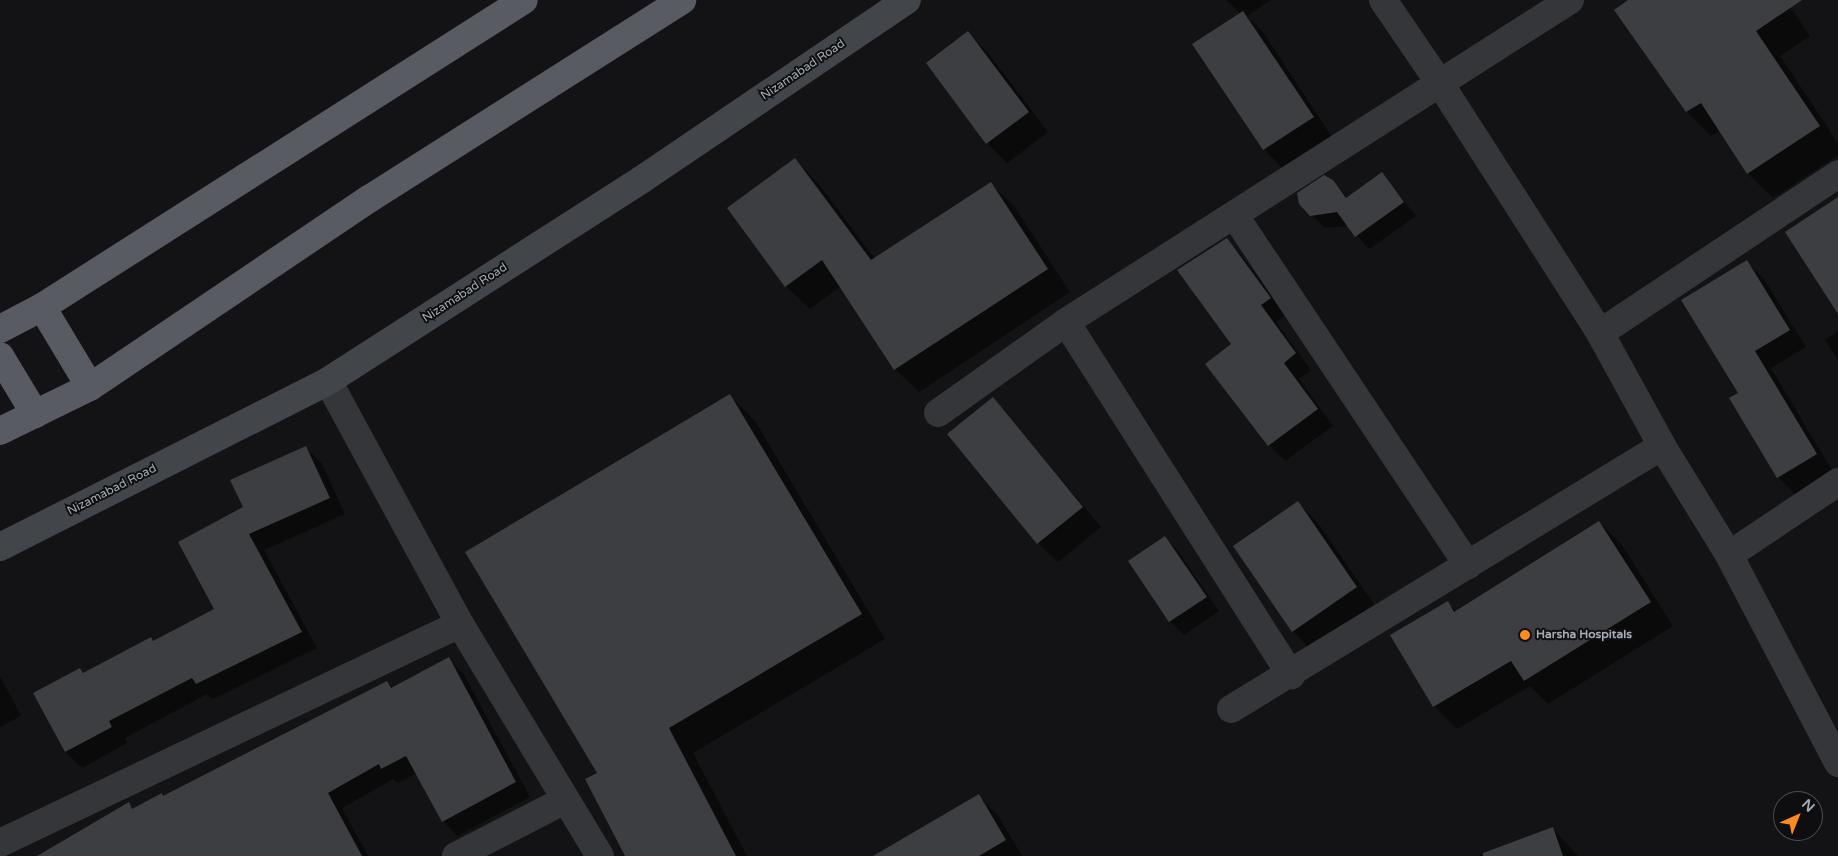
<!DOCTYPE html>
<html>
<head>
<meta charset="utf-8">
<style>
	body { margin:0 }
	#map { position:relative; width:1838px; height:856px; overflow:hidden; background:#131315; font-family:"Varela Round",sans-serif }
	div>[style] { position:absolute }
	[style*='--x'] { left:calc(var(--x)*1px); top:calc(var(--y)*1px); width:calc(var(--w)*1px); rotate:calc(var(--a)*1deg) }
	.shadow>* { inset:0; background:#0007 }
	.building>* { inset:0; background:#3d3e42 }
	.minor>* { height:28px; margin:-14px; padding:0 14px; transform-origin:14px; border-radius:14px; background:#34363a }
	.secondary>* { height:28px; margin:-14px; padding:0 14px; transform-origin:14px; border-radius:14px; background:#42454a }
	.trunk>* { height:28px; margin:-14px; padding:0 14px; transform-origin:14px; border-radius:14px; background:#585c62 }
	.dots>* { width:14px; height:14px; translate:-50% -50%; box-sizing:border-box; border:2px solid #0e0e10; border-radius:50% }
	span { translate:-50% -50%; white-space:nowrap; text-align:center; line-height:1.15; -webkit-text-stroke:4px #0e0e10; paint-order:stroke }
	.street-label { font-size:12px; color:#a4adb6 }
	.poi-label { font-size:12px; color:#a4adb6; font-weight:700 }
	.left { translate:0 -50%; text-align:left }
	.north { position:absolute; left:1773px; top:791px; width:50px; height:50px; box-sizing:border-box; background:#0e0e10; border:1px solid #4a4e52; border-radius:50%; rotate:44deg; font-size:14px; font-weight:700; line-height:20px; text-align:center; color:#a4adb6 }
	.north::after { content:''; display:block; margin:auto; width:18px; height:22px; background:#fe8a22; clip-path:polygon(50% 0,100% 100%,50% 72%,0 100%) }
</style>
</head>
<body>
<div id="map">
	<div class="shadow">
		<div style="clip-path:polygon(1226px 0,1271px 0,1247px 16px,1263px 32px,1332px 137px,1283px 169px,1264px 149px,1241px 14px)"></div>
		<div style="clip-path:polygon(1630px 0,1785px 0,1810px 36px,1780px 56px,1838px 143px,1838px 155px,1773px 198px,1748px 174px,1720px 131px,1711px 136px,1687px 112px)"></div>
		<div style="clip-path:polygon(968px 33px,988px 53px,1048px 132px,1007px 163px,987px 143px,927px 63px)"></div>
		<div style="clip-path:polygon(795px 160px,818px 183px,875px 259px,990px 183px,1014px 206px,1070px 292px,919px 392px,895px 369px,841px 286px,810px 309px,786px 286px,729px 208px)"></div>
		<div style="clip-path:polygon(1382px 173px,1416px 216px,1369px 249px,1348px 226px,1325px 228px,1300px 204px,1332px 181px,1348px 198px)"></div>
		<div style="clip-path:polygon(1226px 240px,1242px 256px,1286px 315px,1276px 322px,1311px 370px,1299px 379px,1333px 426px,1285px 461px,1269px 445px,1233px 344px)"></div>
		<div style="clip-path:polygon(1747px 262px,1764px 279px,1806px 347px,1771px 368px,1833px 472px,1795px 494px,1778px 477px,1740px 393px)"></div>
		<div style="clip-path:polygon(1838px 331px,1838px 360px,1825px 340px)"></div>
		<div style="clip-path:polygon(730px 396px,755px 421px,885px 639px,693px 753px,747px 856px,627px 856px,599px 773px)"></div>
		<div style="clip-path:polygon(993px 398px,1101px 527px,1058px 562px,1038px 543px)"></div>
		<div style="clip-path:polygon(306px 448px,322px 464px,345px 514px,264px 550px,317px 648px,213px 699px,207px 694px,125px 738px,127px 743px,82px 768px,66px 752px,80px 669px,85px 674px,151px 638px,155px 642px,216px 609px,245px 508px)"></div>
		<div style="clip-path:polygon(1298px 503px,1318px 523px,1376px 607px,1312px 651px,1293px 631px)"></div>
		<div style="clip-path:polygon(1599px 522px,1622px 545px,1673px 626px,1548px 704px,1530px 686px,1457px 729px,1434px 706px,1447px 602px,1457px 612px)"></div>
		<div style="clip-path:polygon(1165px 538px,1178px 551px,1219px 611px,1184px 635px,1170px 621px,1129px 561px)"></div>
		<div style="clip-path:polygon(448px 659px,463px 673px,530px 797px,458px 836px,443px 821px,417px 773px,397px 783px,393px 779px,342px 808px,368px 856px,39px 856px,128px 804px,134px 810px,164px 797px,387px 682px,393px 689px)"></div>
		<div style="clip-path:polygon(0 676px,21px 716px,0 727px)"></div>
		<div style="clip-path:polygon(979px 796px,998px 815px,1022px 856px,876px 856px)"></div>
		<div style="clip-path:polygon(1553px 829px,1578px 856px,1478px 856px)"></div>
	</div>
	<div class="building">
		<div style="clip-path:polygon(1628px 0,1802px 0,1756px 31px,1820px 126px,1747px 174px,1701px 103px,1686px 112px,1614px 10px)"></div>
		<div style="clip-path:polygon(1243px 11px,1314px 117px,1263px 150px,1192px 44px)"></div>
		<div style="clip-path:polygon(968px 31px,1029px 112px,986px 144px,926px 63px)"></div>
		<div style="clip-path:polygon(795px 158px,871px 260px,991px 182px,1048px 269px,894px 370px,822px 260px,785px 287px,727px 208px)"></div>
		<div style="clip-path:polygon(1382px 172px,1404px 202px,1355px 237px,1337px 212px,1310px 216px,1299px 204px,1297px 193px,1324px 175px,1333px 180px,1346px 198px)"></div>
		<div style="clip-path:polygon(1838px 197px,1838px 314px,1785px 232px)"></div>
		<div style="clip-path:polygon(1227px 238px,1271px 298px,1261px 305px,1296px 353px,1284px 363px,1318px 409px,1268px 446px,1205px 364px,1231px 344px,1177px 270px)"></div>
		<div style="clip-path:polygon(1747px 260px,1790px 330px,1755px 351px,1817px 454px,1777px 478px,1729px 398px,1738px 393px,1681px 300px)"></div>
		<div style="clip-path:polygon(730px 394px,862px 614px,669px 728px,736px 856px,625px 856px,585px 779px,597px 773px,465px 552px)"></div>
		<div style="clip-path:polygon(993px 397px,1083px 507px,1037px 544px,947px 434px)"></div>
		<div style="clip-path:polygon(306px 446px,330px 498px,249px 534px,302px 632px,196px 684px,192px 678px,109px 721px,112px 727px,65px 752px,33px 693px,80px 668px,83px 673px,151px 637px,153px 641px,214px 609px,178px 542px,243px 507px,230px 480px)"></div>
		<div style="clip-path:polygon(1298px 501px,1357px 587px,1292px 632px,1233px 546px)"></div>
		<div style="clip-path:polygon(1599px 521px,1651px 602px,1524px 681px,1511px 661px,1433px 707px,1390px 635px,1448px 601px,1454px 612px)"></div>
		<div style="clip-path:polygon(1165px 536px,1207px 597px,1169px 622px,1128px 561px)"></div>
		<div style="clip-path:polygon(449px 657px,516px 782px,442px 822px,406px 756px,381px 769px,379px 764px,328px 793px,362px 856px,37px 856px,129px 802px,132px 809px,162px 793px,163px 796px,387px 681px,391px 688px)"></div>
		<div style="clip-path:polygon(979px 794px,1006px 840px,979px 856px,873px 856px)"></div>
		<div style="clip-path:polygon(1553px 827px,1563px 856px,1483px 856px,1483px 853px)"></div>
	</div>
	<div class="minor">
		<div style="--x:1383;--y:0;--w:103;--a:55.7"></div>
		<div style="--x:1441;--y:85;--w:295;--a:57.3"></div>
		<div style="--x:1600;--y:333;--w:129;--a:61.2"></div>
		<div style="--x:1662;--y:446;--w:128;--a:58.4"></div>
		<div style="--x:1729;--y:555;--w:235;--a:62.3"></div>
		<div style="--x:1235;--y:216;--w:420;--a:56.3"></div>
		<div style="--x:1066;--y:322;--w:419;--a:57.5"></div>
		<div style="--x:1600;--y:333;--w:286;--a:-33.7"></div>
		<div style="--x:328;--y:381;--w:277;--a:61.5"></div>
		<div style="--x:460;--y:624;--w:271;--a:58.9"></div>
		<div style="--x:938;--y:413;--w:157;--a:-35.4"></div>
		<div style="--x:1066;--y:322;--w:598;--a:-32.57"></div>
		<div style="--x:1729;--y:555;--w:131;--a:-33.8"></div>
		<div style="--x:1231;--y:709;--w:505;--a:-31.39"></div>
		<div style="--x:0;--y:843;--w:509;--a:-25.46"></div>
		<div style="--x:456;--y:856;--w:123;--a:-27.2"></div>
	</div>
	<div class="secondary">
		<div style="--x:0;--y:547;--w:368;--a:-26.8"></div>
		<div style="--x:328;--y:381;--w:372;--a:-32.7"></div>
		<div style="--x:641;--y:180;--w:321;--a:-34.1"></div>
	</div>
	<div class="trunk">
		<div style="--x:42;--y:307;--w:93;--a:59"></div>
		<div style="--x:0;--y:329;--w:47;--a:-27.6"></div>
		<div style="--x:42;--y:307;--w:571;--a:-32.49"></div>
		<div style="--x:0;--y:356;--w:68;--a:58.9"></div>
		<div style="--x:0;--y:431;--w:100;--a:-26.1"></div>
		<div style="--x:90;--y:387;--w:336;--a:-34"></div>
		<div style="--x:369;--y:199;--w:371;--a:-32.4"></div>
	</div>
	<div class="dots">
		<div style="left:1525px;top:635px;background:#fe8a22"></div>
	</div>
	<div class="street-label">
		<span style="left:803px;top:70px;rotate:-34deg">Nizamabad Road</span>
		<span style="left:465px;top:293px;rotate:-33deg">Nizamabad Road</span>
		<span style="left:112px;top:490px;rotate:-27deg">Nizamabad Road</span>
	</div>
	<div class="poi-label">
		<span class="left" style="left:1536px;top:635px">Harsha Hospitals</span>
	</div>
	<div class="north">N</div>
</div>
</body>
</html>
